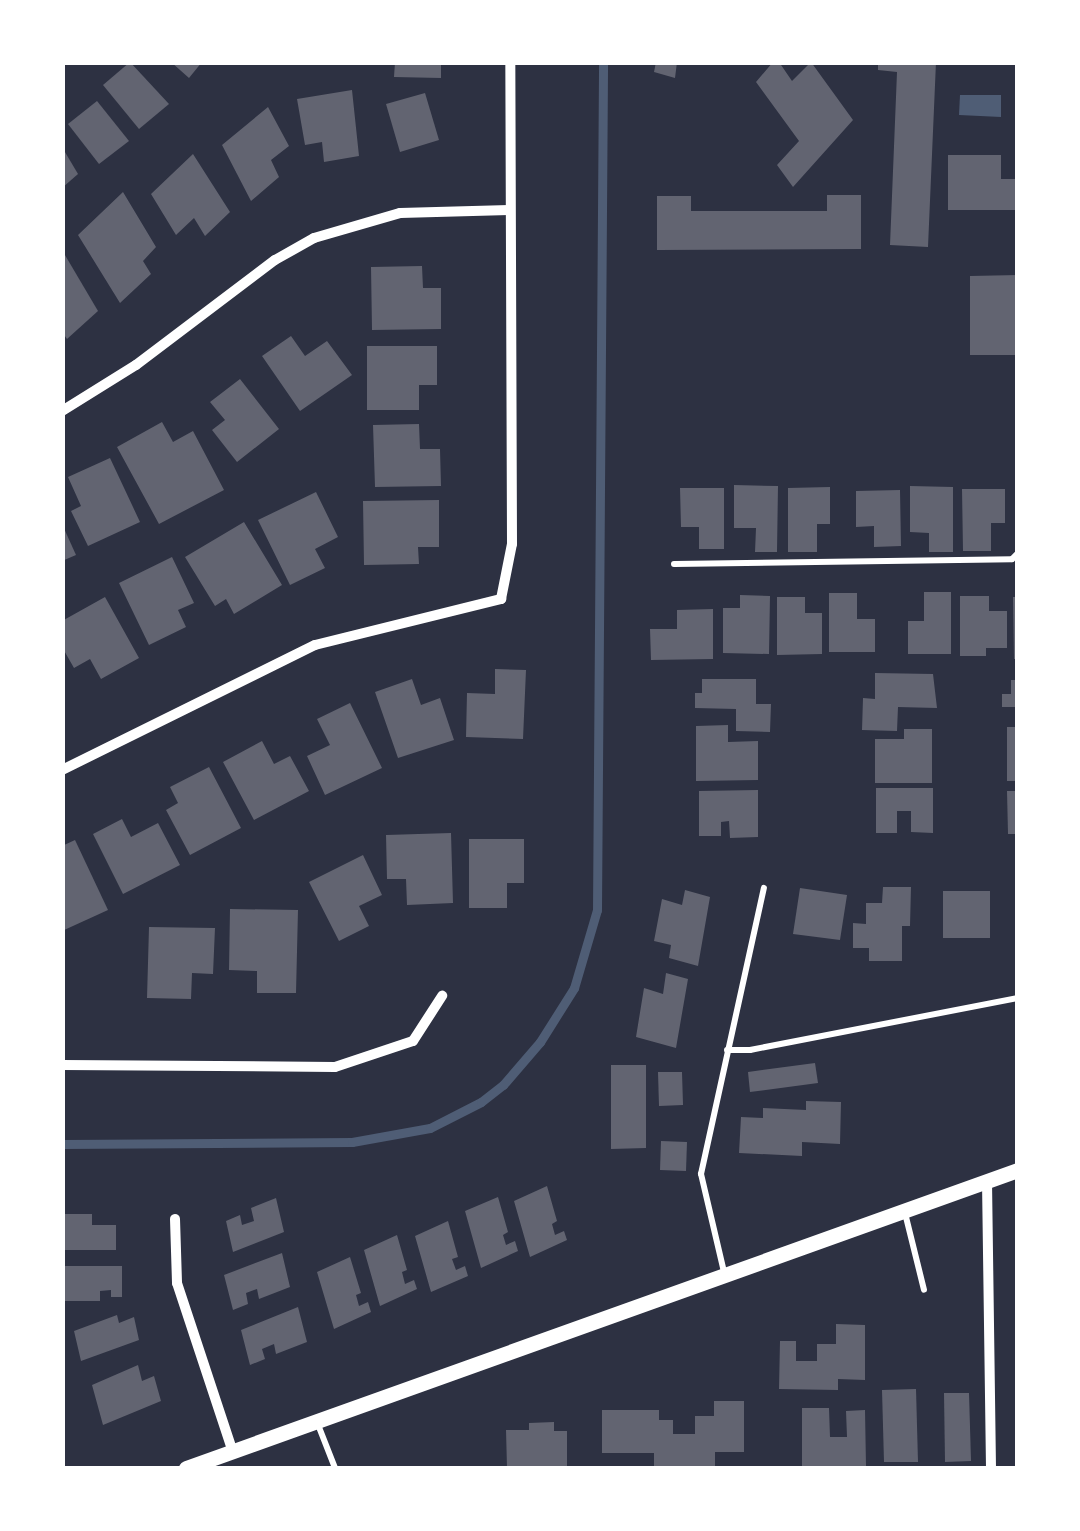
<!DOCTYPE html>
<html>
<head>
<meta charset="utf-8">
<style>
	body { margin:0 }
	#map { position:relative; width:1080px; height:1531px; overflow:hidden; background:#2d3142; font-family:"Source Sans 3",sans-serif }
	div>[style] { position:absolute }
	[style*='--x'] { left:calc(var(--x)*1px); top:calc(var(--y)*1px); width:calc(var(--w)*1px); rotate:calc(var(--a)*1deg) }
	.water>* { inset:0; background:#4f5d75 }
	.stream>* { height:9px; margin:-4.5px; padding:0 4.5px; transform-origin:4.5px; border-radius:4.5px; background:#4f5d75 }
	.building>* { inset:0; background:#626471 }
	.service>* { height:6px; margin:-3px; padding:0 3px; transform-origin:3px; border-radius:3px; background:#fff }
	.minor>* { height:10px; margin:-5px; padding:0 5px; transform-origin:5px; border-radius:5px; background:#fff }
	.tertiary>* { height:15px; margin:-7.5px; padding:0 7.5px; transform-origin:7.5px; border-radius:7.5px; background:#fff }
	span { translate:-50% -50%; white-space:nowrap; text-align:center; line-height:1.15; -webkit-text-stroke:8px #fff; paint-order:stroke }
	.frame { position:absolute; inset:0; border:65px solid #fff; pointer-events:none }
</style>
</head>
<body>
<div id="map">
	<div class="water">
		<div style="clip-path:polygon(960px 95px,1001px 95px,1001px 117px,959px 115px)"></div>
	</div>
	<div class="stream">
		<div style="--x:62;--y:1144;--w:290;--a:-0.4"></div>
		<div style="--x:352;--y:1142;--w:79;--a:-10.2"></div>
		<div style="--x:430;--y:1128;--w:57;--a:-27"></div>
		<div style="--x:481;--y:1102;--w:28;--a:-38"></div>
		<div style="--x:503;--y:1085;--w:57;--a:-49.3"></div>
		<div style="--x:540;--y:1042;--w:64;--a:-57.8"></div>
		<div style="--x:574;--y:988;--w:81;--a:-73.6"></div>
		<div style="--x:597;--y:910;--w:848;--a:-89.59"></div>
	</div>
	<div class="building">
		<div style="clip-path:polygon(130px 62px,169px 104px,139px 129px,103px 85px)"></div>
		<div style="clip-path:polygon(171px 62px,202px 62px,189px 78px)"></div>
		<div style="clip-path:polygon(395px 62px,441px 62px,441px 78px,394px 77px)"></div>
		<div style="clip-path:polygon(656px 62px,677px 62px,675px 78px,654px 72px)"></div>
		<div style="clip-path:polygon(773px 62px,779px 62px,792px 81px,811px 62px,853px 120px,793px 187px,777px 165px,799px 141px,756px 82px)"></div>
		<div style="clip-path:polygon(878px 62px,936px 62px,928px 247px,890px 245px,897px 72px,878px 70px)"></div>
		<div style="clip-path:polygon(352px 90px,359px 156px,324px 162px,322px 142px,305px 145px,297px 99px)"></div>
		<div style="clip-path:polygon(425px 93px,439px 140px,400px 152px,386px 104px)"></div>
		<div style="clip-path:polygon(97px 101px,129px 141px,99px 164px,68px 124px)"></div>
		<div style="clip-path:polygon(268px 107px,289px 146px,271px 160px,279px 177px,251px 201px,222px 145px)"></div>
		<div style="clip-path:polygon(62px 147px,78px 174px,62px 188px)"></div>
		<div style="clip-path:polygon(193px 154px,230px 212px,205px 236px,194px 218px,176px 235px,151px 194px)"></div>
		<div style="clip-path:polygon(948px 155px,1001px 155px,1001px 179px,1018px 179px,1018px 210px,948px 210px)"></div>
		<div style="clip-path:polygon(123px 192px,156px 247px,143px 261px,151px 274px,120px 303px,78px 235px)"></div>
		<div style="clip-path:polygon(827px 195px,861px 195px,861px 249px,657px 250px,657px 196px,691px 196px,691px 211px,827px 211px)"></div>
		<div style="clip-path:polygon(62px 250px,98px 311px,67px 339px,62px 332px)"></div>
		<div style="clip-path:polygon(422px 266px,423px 288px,441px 288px,441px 329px,372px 330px,371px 267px)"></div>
		<div style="clip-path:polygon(1018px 275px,1018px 355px,970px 355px,970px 276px)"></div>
		<div style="clip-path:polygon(291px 336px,305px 356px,327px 341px,352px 375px,300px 411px,262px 356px)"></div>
		<div style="clip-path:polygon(367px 346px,437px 346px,437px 385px,419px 385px,419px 410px,367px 410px)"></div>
		<div style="clip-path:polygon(240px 379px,279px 429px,237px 462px,212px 430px,225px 420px,210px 402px)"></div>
		<div style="clip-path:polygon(162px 422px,173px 442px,193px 431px,224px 490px,159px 524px,117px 447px)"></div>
		<div style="clip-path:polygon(419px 424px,420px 449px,440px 449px,441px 486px,375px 487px,373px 425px)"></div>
		<div style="clip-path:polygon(110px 458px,140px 522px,88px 546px,71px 511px,81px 506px,68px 477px)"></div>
		<div style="clip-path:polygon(734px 485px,778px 486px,777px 552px,755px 552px,756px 528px,734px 528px)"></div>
		<div style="clip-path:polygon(910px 486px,953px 487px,953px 552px,929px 552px,929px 533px,910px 532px)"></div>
		<div style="clip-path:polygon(830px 487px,830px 524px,817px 524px,817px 552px,788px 552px,788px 488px)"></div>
		<div style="clip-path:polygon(680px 488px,724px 488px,724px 549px,699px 549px,699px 527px,681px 527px)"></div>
		<div style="clip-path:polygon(962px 489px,1005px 489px,1005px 523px,991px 523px,991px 551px,963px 551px)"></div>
		<div style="clip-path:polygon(900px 490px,901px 546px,874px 547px,874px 526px,856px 527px,856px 491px)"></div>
		<div style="clip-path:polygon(316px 492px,338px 537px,315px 549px,325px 568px,290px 585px,258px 520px)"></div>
		<div style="clip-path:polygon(439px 500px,439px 547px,418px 547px,419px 564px,364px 565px,363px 501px)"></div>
		<div style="clip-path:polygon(244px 522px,282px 585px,234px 614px,226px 599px,215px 606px,185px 557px)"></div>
		<div style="clip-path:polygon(62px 524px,76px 555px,62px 561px)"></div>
		<div style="clip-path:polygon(172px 557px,194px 603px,178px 610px,186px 627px,149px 645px,119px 583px)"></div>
		<div style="clip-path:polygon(924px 592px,951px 592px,951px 654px,908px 654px,908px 621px,924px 621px)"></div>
		<div style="clip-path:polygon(829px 593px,857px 593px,857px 619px,875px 619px,875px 652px,829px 652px)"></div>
		<div style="clip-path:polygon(740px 595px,770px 596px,769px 654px,723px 653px,723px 608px,740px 608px)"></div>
		<div style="clip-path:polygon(960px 596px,989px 596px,989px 611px,1007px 611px,1007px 648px,986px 648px,986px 656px,960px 656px)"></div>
		<div style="clip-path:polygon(105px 597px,139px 658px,101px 679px,90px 659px,74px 668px,62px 647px,62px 621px)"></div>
		<div style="clip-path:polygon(777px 597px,805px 597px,805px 613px,822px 613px,822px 654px,777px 655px)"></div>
		<div style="clip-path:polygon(1013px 597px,1018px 597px,1018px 659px,1014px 659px)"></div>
		<div style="clip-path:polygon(713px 609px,713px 659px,651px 660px,650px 629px,677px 629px,677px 610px)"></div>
		<div style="clip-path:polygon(495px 669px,526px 670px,523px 739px,466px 737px,467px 693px,495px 694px)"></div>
		<div style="clip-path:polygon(875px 673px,933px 674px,937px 708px,898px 707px,897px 731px,862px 730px,863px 698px,875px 699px)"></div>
		<div style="clip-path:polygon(412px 679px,421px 705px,440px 698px,454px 740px,398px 758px,375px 692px)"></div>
		<div style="clip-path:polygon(702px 679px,756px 679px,756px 704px,771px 704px,770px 732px,736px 731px,736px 709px,695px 708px,695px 693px,702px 693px)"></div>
		<div style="clip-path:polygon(1011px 680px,1018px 680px,1018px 707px,1002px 707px,1002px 694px,1011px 694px)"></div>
		<div style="clip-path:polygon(350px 703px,382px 768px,325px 795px,307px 756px,330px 745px,317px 719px)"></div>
		<div style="clip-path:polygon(728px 725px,728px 742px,758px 741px,758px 780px,696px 781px,696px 726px)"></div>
		<div style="clip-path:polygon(1007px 727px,1018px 727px,1018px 781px,1007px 781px)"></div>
		<div style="clip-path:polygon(904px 729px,932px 729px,932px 783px,875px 783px,875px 739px,904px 739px)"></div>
		<div style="clip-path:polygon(262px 741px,274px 764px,290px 756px,309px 791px,254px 820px,223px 762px)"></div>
		<div style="clip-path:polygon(209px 767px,241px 828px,190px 855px,166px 810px,178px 803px,170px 787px)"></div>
		<div style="clip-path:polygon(876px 788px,933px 788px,933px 833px,911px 832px,911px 811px,897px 811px,897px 833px,876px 833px)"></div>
		<div style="clip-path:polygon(758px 790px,758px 837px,730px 838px,729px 821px,721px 822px,721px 836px,699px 836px,699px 791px)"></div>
		<div style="clip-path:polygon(1007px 791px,1018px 791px,1018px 834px,1008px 834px)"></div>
		<div style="clip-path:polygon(122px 819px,131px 837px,158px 823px,180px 865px,123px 894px,93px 834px)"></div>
		<div style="clip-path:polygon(451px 833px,453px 903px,407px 905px,406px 879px,387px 879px,386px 835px)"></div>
		<div style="clip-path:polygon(469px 839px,524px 839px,524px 883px,507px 883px,507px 908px,469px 908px)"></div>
		<div style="clip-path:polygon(75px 840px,108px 910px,62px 931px,62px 846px)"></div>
		<div style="clip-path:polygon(363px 855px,382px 895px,359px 906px,369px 926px,339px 941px,309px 882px)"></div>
		<div style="clip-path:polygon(883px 887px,911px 887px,910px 926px,902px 926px,902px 961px,869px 961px,869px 948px,853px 948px,853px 923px,866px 924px,866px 903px,882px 903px)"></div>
		<div style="clip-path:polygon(800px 888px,847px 895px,840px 940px,793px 934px)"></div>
		<div style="clip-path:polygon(685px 890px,710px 897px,698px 966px,669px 958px,671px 945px,654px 941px,662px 899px,682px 905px)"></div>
		<div style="clip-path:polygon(943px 891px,990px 891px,990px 938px,943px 938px)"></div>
		<div style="clip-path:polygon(230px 909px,298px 910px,296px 993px,257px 993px,257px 971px,229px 970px)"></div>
		<div style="clip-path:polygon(149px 927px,215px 928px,213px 974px,192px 973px,191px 999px,147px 998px)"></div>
		<div style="clip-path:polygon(666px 973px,688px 979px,676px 1048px,636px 1037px,644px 988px,663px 994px)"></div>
		<div style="clip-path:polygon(815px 1063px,818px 1083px,750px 1092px,748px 1072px)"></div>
		<div style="clip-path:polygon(611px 1065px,646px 1065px,646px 1148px,611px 1149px)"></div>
		<div style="clip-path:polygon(658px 1072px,682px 1072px,683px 1105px,659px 1106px)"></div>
		<div style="clip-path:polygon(806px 1101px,841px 1102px,840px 1144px,802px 1142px,802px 1156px,739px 1153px,741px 1117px,763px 1118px,763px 1108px,806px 1110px)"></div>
		<div style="clip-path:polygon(661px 1141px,687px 1142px,686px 1171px,660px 1170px)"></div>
		<div style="clip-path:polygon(547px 1186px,557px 1221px,552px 1224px,555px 1235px,564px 1231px,567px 1240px,530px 1257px,514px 1201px)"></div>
		<div style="clip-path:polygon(498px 1197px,508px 1232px,503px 1235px,506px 1245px,515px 1241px,518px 1251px,481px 1268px,465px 1211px)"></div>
		<div style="clip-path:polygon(276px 1198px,284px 1232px,233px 1252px,226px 1221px,240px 1215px,242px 1225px,254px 1221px,251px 1208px)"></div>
		<div style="clip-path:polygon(62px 1214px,92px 1214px,92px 1225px,116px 1225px,116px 1250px,62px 1250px)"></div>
		<div style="clip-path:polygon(448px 1221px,458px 1257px,452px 1259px,456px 1270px,465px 1266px,468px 1276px,431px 1292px,415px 1236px)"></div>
		<div style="clip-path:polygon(397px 1235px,407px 1270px,402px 1272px,405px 1284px,414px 1280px,417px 1289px,380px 1306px,364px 1250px)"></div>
		<div style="clip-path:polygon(282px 1253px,290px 1287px,259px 1299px,257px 1289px,246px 1293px,248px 1304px,233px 1310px,224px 1275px)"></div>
		<div style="clip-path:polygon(350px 1257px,361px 1293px,356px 1295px,359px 1306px,368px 1302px,371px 1312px,334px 1329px,317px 1272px)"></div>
		<div style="clip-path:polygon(63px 1266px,122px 1266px,122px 1297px,111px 1297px,111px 1290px,100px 1291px,100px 1301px,63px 1301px)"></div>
		<div style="clip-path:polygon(298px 1307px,307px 1342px,276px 1354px,274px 1344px,262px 1349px,265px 1359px,250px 1365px,241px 1330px)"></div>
		<div style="clip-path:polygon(117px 1315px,119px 1323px,134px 1317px,139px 1340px,81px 1361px,74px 1331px)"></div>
		<div style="clip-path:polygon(836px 1324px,865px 1325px,865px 1380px,838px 1379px,838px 1390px,779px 1389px,780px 1341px,796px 1341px,796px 1361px,817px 1361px,817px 1344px,836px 1344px)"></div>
		<div style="clip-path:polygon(138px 1365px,142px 1381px,154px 1376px,161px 1401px,103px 1425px,92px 1385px)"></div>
		<div style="clip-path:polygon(916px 1389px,918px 1462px,884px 1462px,882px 1390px)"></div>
		<div style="clip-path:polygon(944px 1393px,969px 1393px,971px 1461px,945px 1462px)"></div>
		<div style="clip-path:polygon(714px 1401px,744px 1401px,744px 1452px,715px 1452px,715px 1467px,654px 1466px,654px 1453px,602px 1453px,602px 1410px,659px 1410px,659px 1420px,673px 1420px,673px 1434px,695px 1434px,695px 1416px,714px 1416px)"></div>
		<div style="clip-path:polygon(802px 1408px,829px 1408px,830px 1437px,847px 1437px,846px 1411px,865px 1410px,866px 1466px,802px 1468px)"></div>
		<div style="clip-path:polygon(554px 1422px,554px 1431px,567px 1431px,567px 1466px,507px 1468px,506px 1430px,529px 1430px,529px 1423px)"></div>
	</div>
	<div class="service">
		<div style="--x:674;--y:564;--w:338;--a:-0.8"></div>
		<div style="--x:1012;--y:559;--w:8;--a:-45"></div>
		<div style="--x:727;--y:1050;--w:23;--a:0"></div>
		<div style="--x:750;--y:1050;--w:273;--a:-11"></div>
		<div style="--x:905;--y:1213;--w:79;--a:76.1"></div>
		<div style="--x:724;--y:1272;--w:101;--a:-103.2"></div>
		<div style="--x:701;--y:1174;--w:293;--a:-77.6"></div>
		<div style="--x:317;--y:1422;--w:49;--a:68.6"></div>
	</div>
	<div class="minor">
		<div style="--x:62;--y:411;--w:87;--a:-31.9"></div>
		<div style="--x:136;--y:365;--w:174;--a:-37.1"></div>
		<div style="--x:275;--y:260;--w:45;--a:-29.4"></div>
		<div style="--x:314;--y:238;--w:90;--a:-16.2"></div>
		<div style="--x:400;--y:213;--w:109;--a:-1.6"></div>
		<div style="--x:62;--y:770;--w:282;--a:-26.3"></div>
		<div style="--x:315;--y:645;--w:192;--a:-13.9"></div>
		<div style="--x:501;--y:599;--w:56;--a:-78.7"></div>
		<div style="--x:512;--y:544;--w:482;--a:-90.2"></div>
		<div style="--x:62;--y:1065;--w:273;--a:0.4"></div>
		<div style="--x:335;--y:1067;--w:82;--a:-18.4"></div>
		<div style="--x:413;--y:1041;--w:54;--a:-57.2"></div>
		<div style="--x:987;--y:1181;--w:287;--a:89.2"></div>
		<div style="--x:175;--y:1219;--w:64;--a:88.2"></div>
		<div style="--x:177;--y:1283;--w:178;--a:71.7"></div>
	</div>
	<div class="tertiary">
		<div style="--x:186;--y:1468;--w:884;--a:-19.71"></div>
	</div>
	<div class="frame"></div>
</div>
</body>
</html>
